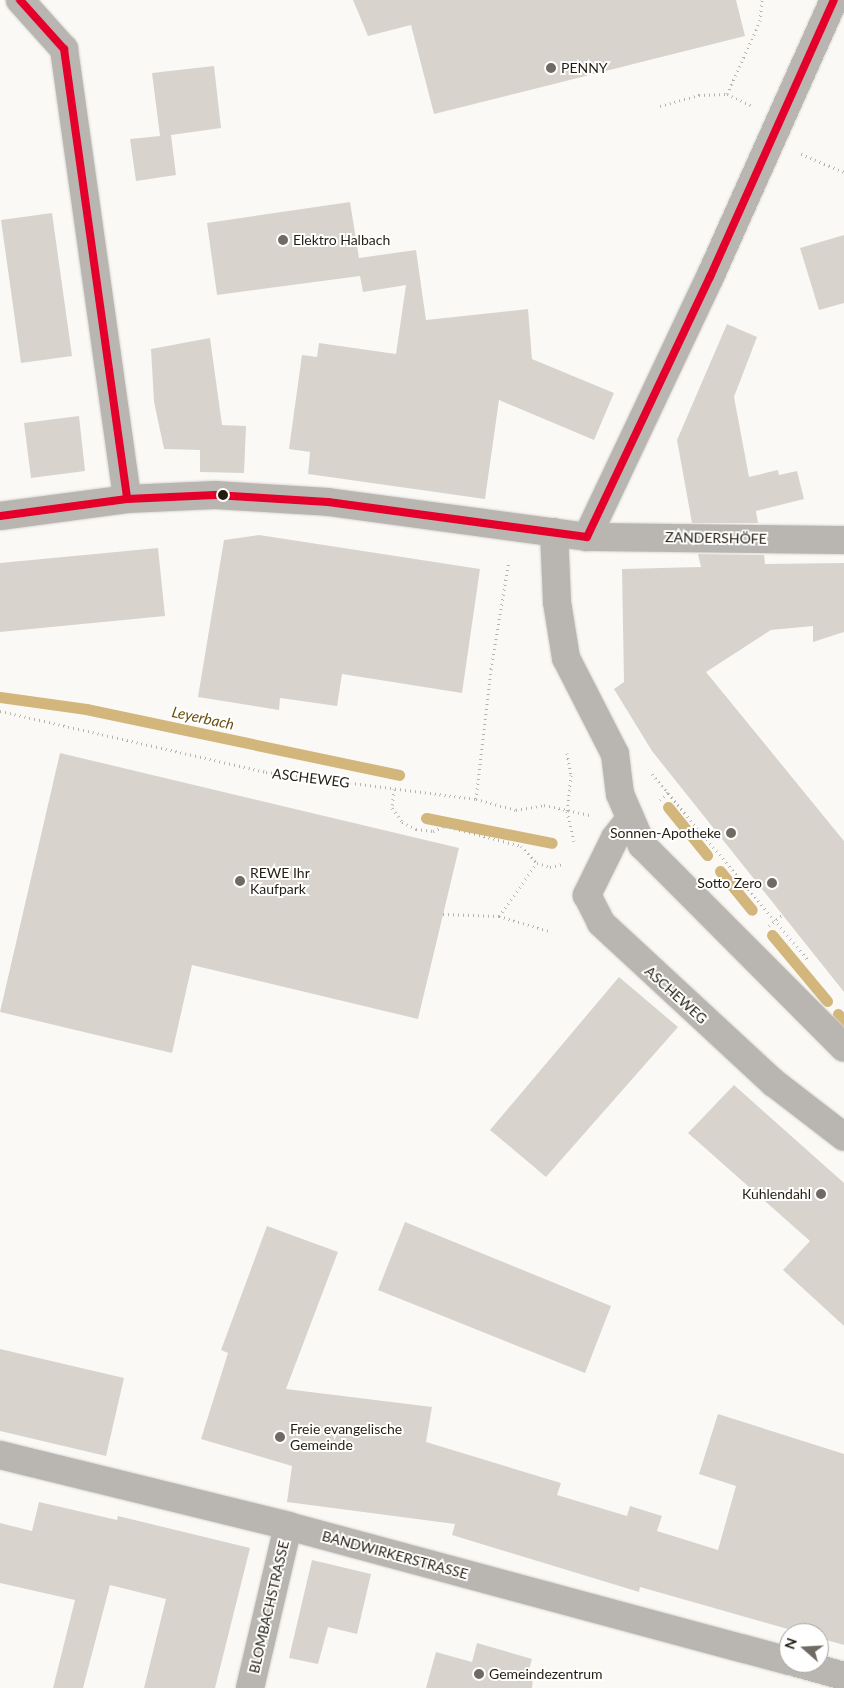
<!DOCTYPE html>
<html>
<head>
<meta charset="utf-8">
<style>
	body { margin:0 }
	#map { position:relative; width:844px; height:1688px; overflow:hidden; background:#fbf9f6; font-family:Lato,sans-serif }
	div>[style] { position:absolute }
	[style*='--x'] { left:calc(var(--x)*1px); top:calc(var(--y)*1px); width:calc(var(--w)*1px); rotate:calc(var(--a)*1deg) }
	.stream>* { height:11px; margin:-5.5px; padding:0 5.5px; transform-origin:5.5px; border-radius:5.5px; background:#d2b67c }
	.building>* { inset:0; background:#d8d4cd }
	.path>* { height:3px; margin-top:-1.5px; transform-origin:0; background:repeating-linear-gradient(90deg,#b5b3b0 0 1px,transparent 0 5px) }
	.roads { filter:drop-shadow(0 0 1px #d8d6d2) drop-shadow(0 0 1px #d8d6d2) }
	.street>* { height:28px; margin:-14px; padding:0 14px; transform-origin:14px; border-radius:14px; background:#b9b6b2 }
	.bus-1>* { height:8px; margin:-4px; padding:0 4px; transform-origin:4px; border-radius:4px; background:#e4002b }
	.dots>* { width:14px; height:14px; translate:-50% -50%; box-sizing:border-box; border:2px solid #fff; border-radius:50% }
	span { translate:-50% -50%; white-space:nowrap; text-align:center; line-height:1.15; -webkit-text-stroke:4px #fff; paint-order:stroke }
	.poi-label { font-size:14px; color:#241e12 }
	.left { translate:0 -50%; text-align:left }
	.right { translate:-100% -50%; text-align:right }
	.street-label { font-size:14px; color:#241e12 }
	.water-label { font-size:15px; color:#6c5012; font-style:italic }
	.north { position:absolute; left:779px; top:1623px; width:50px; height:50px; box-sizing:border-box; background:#fff; border:1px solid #a7a5a0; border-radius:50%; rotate:289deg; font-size:14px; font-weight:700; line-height:20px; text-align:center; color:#241e12 }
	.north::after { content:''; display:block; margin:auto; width:18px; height:22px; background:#6f6b62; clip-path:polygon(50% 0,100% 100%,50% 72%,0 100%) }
</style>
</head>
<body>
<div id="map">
	<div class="stream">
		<div style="--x:0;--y:697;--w:87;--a:7.9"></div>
		<div style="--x:86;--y:709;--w:320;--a:11.9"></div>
		<div style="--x:668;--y:807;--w:62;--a:50.9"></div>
		<div style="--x:426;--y:818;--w:128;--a:11.2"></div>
		<div style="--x:720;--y:871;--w:50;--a:50.6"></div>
		<div style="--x:772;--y:935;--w:86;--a:50.2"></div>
		<div style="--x:838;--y:1014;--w:10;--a:53"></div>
	</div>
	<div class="building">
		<div style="clip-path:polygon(353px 0,736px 0,745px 36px,434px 114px,411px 25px,368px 36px)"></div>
		<div style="clip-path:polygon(214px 66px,221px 128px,171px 135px,176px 175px,136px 181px,130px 139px,160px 136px,152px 73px)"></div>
		<div style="clip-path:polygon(350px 202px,359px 258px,416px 250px,426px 320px,528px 309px,532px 359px,614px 393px,594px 440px,499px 400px,485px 499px,308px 474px,310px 452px,289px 449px,302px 355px,317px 357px,319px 343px,396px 354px,406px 285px,363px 292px,360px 276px,217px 295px,207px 223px)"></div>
		<div style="clip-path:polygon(52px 213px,72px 356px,21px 363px,1px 220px)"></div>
		<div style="clip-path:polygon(844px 235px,844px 303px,819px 310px,800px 248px)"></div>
		<div style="clip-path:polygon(727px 324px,757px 337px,734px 397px,749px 477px,778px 470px,779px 475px,797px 471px,804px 499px,756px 511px,758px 523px,692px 523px,677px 440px)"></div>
		<div style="clip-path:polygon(210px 338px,222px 425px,246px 426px,244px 473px,200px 472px,200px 450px,164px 449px,154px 402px,151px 349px)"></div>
		<div style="clip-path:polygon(79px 416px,85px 471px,31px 478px,24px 423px)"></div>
		<div style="clip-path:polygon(259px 535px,480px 569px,462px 693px,342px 674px,337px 706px,280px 698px,279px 710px,198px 697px,224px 540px)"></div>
		<div style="clip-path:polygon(158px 548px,165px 616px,0 632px,0 563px)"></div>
		<div style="clip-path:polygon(698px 554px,764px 555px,765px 564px,844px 563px,844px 632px,813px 642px,813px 626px,771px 630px,706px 672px,844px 841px,844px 992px,652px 751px,614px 689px,624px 682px,622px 569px,701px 567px)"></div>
		<div style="clip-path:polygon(60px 753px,459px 848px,418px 1019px,192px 965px,172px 1053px,0 1012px)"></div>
		<div style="clip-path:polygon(619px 977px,678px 1027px,546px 1177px,490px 1130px)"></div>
		<div style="clip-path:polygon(734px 1085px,844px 1183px,844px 1326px,783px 1270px,810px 1241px,688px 1133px)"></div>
		<div style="clip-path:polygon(405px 1222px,611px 1306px,585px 1373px,378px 1290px)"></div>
		<div style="clip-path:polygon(267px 1226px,338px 1252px,286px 1389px,432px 1407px,426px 1442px,561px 1483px,557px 1495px,627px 1516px,630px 1506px,662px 1516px,657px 1531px,718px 1550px,736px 1486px,699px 1474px,718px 1414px,844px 1454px,844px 1645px,819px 1638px,819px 1633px,802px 1633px,640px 1587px,639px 1592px,452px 1535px,455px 1524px,287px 1502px,292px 1466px,201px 1439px,228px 1353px,221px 1350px)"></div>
		<div style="clip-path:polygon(0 1349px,124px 1378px,106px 1456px,0 1431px)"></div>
		<div style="clip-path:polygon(39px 1502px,117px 1520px,118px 1516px,250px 1548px,215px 1688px,144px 1688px,166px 1599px,110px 1585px,83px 1688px,53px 1688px,75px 1600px,0 1583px,0 1523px,32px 1531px)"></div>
		<div style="clip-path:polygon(312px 1560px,371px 1574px,357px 1634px,328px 1627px,318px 1664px,289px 1658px)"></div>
		<div style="clip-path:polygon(477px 1643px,532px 1659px,527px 1677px,533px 1678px,532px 1688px,426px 1688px,436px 1652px,472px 1662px)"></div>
	</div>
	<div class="path">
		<div style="--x:727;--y:94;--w:26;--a:25"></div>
		<div style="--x:660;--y:106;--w:41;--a:-15.8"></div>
		<div style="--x:699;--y:95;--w:28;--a:-2"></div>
		<div style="--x:727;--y:94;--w:80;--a:-65.7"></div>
		<div style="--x:760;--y:21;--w:21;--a:-85"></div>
		<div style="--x:801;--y:154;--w:47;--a:22.7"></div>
		<div style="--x:0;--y:711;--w:273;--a:12.9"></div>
		<div style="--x:266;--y:772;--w:212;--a:7.3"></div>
		<div style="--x:476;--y:799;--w:41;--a:15.4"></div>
		<div style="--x:516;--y:810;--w:28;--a:-10"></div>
		<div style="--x:544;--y:805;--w:47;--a:12.3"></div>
		<div style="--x:567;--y:753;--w:22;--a:80"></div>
		<div style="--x:571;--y:775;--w:36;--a:96"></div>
		<div style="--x:567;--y:811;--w:31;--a:77"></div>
		<div style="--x:652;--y:774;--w:244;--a:50"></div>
		<div style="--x:394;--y:789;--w:19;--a:96"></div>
		<div style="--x:392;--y:808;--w:17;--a:54"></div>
		<div style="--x:402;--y:822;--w:16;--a:27"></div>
		<div style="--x:416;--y:829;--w:17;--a:7"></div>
		<div style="--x:433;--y:831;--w:13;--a:-23"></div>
		<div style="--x:445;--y:826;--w:79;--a:14.7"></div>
		<div style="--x:521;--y:846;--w:23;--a:47"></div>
		<div style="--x:537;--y:863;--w:14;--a:17"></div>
		<div style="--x:550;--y:867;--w:13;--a:-13"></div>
		<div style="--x:476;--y:799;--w:131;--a:-83.4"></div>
		<div style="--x:491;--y:669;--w:110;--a:-80.6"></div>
		<div style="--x:660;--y:800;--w:11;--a:-45"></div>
		<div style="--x:443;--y:914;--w:56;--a:2"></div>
		<div style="--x:499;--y:916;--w:55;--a:16.8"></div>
		<div style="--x:499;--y:916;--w:65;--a:-54.4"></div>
		<div style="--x:769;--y:926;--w:17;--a:-40"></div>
	</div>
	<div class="roads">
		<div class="street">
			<div style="--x:20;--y:0;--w:66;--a:48.1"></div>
			<div style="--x:64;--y:49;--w:454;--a:82"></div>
			<div style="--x:0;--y:516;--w:128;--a:-7.6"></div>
			<div style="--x:127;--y:499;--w:88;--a:-2.6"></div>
			<div style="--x:215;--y:495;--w:113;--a:3.5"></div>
			<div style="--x:328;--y:502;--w:261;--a:7.7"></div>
			<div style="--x:587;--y:537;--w:257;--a:0.7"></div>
			<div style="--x:554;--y:532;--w:70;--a:87.5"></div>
			<div style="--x:557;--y:602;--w:57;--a:80.9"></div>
			<div style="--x:566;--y:658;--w:108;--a:63"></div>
			<div style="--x:615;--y:754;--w:40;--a:82.9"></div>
			<div style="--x:620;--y:794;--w:56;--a:66.7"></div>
			<div style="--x:642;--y:845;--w:286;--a:45.1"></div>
			<div style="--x:587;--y:537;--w:288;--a:-64.7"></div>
			<div style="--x:710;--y:277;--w:303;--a:-65.9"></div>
			<div style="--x:629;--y:820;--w:23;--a:128"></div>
			<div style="--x:615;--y:838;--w:64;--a:116.2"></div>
			<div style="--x:587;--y:895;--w:31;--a:63"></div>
			<div style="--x:601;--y:923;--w:236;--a:42.8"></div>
			<div style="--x:774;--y:1083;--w:88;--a:37.6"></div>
			<div style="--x:0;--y:1455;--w:297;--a:13.8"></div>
			<div style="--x:288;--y:1526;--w:519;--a:15.08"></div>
			<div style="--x:797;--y:1663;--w:49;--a:15.5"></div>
			<div style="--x:250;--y:1688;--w:166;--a:-76.8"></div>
		</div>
	</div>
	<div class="bus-1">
		<div style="--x:20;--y:0;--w:66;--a:48.1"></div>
		<div style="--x:64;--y:49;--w:454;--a:82"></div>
		<div style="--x:0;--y:516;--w:128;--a:-7.6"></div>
		<div style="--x:127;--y:499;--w:88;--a:-2.6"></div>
		<div style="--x:215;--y:495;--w:113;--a:3.5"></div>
		<div style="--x:328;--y:502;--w:261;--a:7.7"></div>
		<div style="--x:587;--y:537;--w:288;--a:-64.7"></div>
		<div style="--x:710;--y:277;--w:303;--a:-65.9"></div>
	</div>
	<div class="dots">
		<div style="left:551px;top:68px;background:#6f6b62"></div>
		<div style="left:283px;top:240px;background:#6f6b62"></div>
		<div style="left:223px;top:495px;background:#241e12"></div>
		<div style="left:731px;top:833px;background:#6f6b62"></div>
		<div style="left:240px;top:881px;background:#6f6b62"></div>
		<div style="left:772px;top:883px;background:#6f6b62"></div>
		<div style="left:821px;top:1194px;background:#6f6b62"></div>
		<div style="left:280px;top:1437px;background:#6f6b62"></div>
		<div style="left:479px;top:1674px;background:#6f6b62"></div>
	</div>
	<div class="poi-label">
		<span class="left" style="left:561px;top:68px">PENNY</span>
		<span class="left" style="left:293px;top:240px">Elektro Halbach</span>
		<span class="right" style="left:721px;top:833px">Sonnen-Apotheke</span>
		<span class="left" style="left:250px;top:881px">REWE Ihr<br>Kaufpark</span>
		<span class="right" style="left:762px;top:883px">Sotto Zero</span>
		<span class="right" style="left:811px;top:1194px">Kuhlendahl</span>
		<span class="left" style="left:290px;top:1437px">Freie evangelische<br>Gemeinde</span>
		<span class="left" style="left:489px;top:1674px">Gemeindezentrum</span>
	</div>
	<div class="street-label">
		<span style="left:716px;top:538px;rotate:1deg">ZANDERSHÖFE</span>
		<span style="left:311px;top:778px;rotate:7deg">ASCHEWEG</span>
		<span style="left:676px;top:995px;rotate:42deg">ASCHEWEG</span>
		<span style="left:395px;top:1555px;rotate:15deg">BANDWIRKERSTRASSE</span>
		<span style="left:269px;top:1607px;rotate:-77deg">BLOMBACHSTRASSE</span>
	</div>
	<div class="water-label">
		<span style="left:203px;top:718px;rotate:12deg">Leyerbach</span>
	</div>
	<div class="north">N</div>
</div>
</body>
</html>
